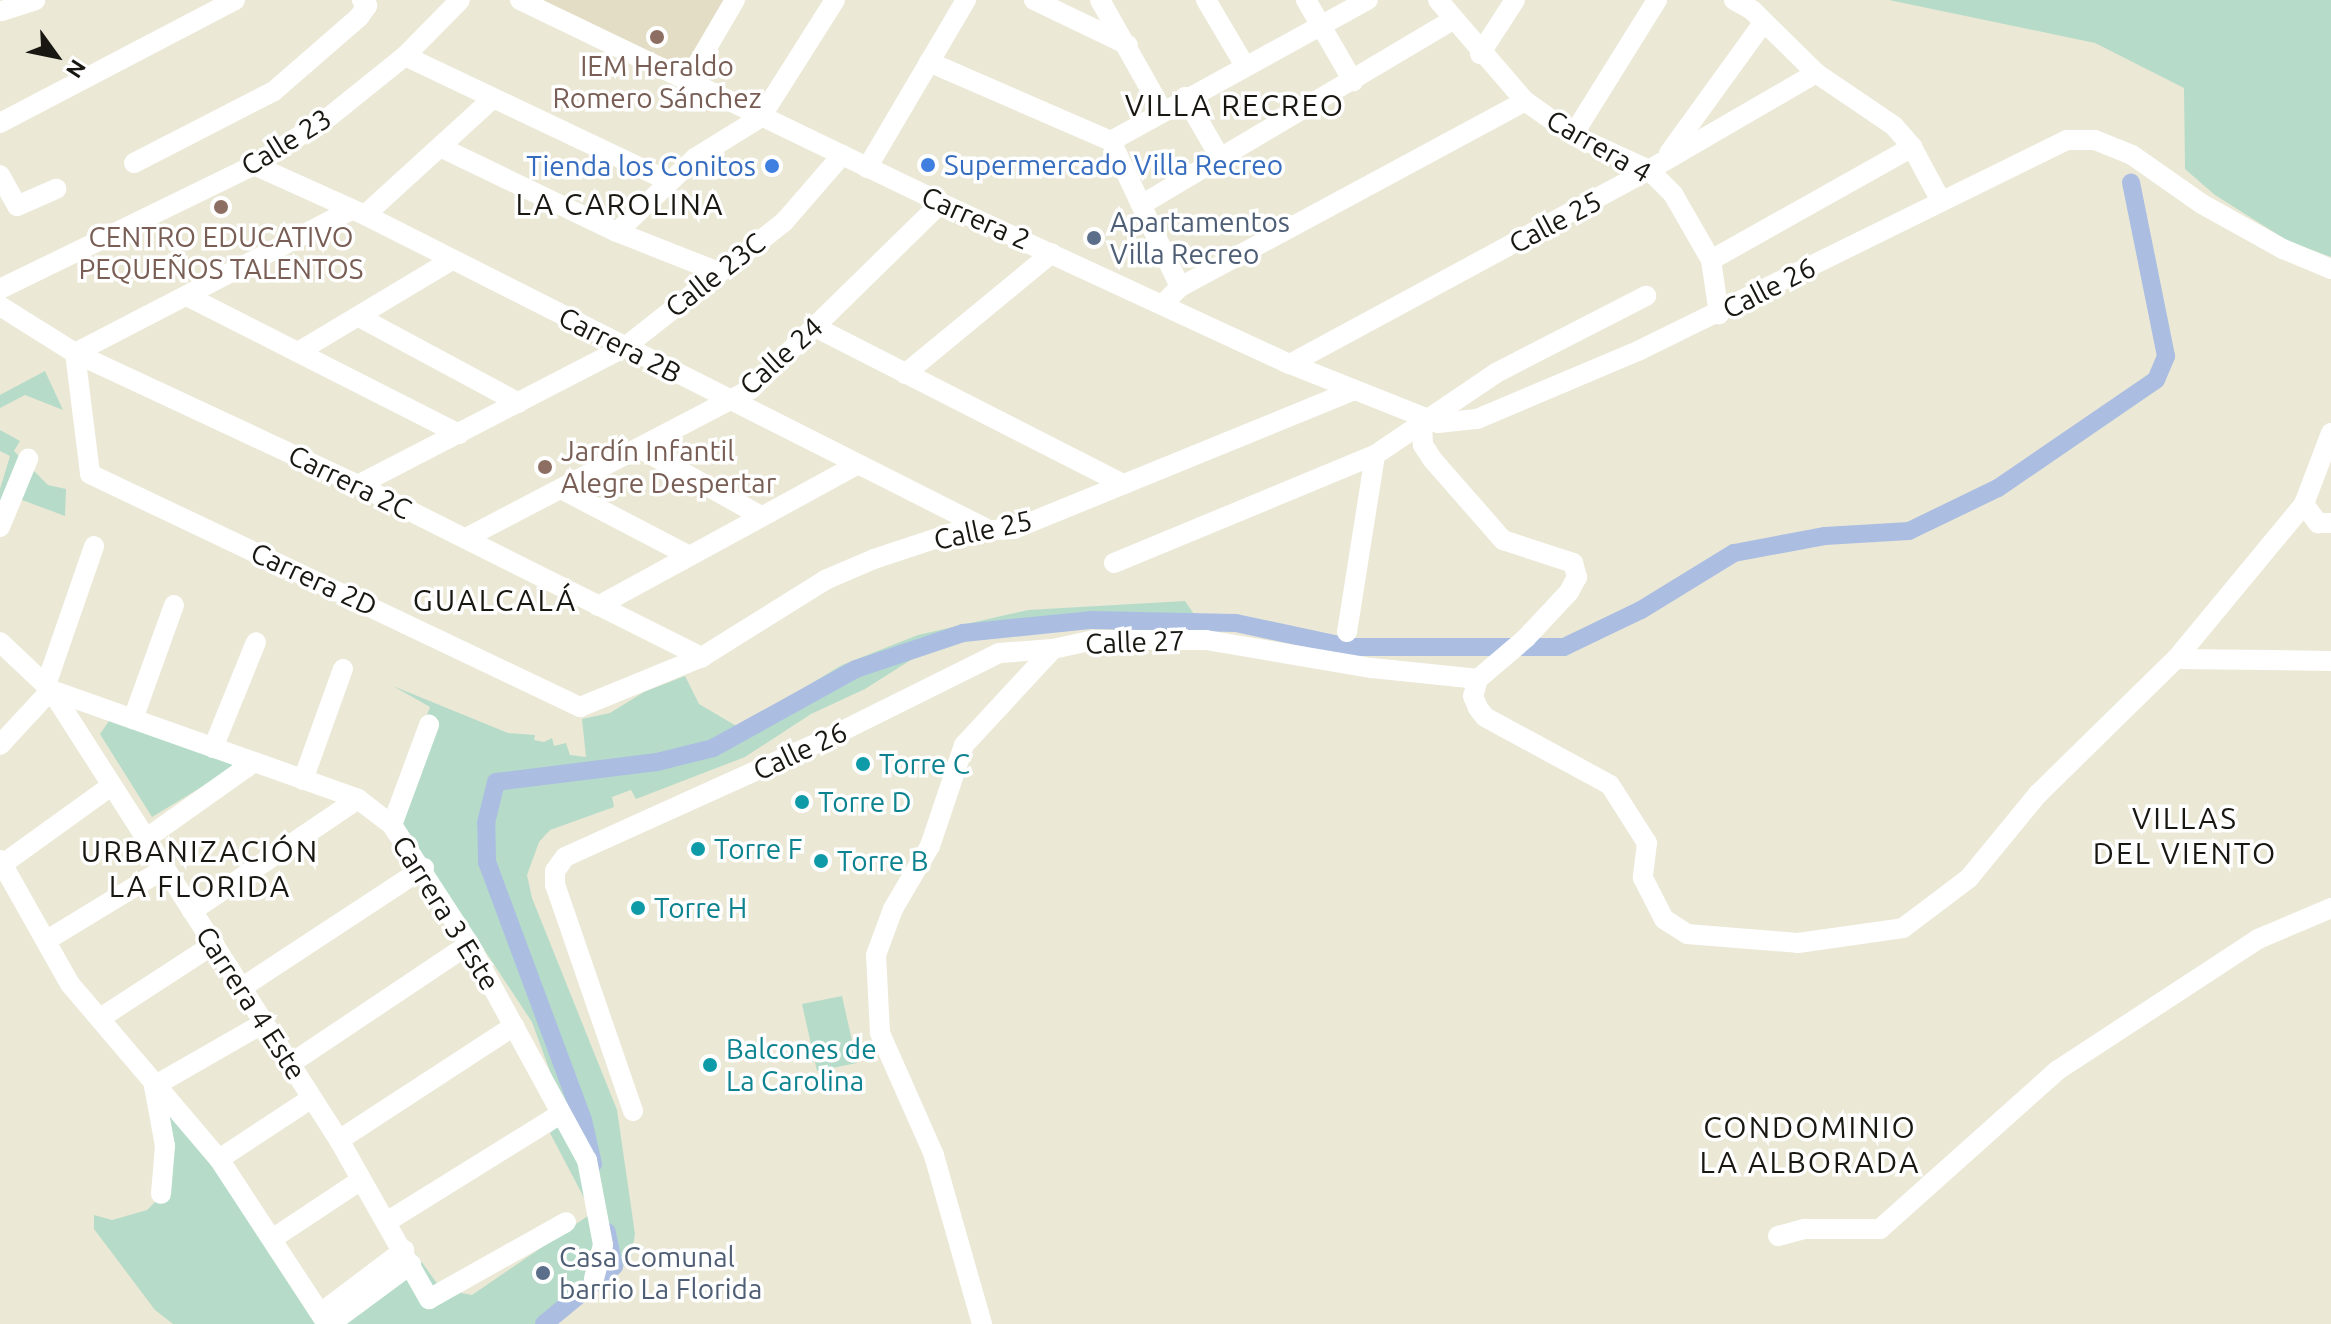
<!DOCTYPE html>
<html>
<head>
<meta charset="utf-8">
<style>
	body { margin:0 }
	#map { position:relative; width:2331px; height:1324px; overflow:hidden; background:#ebe8d6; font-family:Ubuntu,sans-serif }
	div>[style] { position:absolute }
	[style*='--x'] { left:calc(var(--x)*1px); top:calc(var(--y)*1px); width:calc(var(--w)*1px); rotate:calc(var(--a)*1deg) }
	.built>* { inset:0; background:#e2ddc4 }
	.green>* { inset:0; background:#b6dcc9 }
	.canal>* { height:18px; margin:-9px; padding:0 9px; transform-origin:9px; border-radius:9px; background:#abbee2 }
	.street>* { height:20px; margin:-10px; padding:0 10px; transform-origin:10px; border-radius:10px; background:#fff }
	.dots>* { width:22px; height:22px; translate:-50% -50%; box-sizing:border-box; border:4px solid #fff; border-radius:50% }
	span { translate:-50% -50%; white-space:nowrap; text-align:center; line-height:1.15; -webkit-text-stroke:7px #fff; paint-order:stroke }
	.education-label { font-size:28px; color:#785e54 }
	.left { translate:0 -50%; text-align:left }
	.street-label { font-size:28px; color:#191711 }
	.shop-label { font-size:28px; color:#366cbe }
	.right { translate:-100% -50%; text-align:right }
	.service-label { font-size:28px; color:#4e5e75 }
	.culture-label { font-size:28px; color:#0d838f }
	.neighbourhood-label { font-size:30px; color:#191711; letter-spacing:2px }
	.north { position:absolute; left:16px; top:16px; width:80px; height:80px; -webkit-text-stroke:6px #fff; paint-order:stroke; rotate:123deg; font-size:22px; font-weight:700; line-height:32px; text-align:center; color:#191711 }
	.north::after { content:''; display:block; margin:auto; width:28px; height:36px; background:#191711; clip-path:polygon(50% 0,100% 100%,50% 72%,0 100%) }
</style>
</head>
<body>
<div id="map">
	<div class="built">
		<div style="clip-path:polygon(535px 0,726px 0,683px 74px)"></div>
	</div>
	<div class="green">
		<div style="clip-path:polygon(1889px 0,2331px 0,2331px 257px,2288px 241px,2215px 195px,2185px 169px,2184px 88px,2095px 43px)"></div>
		<div style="clip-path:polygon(45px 371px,63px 410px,25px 395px,0 408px,0 395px)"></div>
		<div style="clip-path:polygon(0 430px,20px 441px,14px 451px,48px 485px,66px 489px,65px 516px,14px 497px,0 536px,0 489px,10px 456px,0 451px)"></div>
		<div style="clip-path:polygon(1185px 601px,1198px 620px,1008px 628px,925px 651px,865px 689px,811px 714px,745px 757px,636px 799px,631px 790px,612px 797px,614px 807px,550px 830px,539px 842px,527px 875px,532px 898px,617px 1110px,635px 1234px,631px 1257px,618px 1272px,592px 1281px,541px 1324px,173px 1324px,155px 1310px,94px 1229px,94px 1215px,112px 1220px,147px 1210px,168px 1189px,160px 1077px,310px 1304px,359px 1303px,416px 1254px,441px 1289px,472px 1295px,592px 1213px,550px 1133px,567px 1118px,532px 1022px,390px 807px,430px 707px,393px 686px,508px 733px,535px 735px,534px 740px,544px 742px,552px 738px,554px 746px,566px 743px,570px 755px,586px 757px,582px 719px,610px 713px,644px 692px,685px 676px,699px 704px,738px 727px,842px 665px,918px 635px,1028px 610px)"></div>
		<div style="clip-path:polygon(111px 718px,238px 765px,152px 817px,100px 734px)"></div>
		<div style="clip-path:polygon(842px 996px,857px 1063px,817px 1071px,802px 1004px)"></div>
	</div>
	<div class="canal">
		<div style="--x:593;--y:1164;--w:45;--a:-102.8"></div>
		<div style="--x:583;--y:1120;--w:275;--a:-110.4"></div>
		<div style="--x:487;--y:862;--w:39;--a:-91"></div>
		<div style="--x:486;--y:823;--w:42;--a:-76.3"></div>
		<div style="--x:496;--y:782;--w:162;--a:-7.1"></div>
		<div style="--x:657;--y:762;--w:58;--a:-14"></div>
		<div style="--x:713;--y:748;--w:163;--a:-28.9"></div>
		<div style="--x:856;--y:669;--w:113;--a:-18.6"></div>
		<div style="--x:963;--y:633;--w:130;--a:-5.8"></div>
		<div style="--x:1092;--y:620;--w:144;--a:1.2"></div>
		<div style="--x:1236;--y:623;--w:115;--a:12.1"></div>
		<div style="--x:1348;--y:647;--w:216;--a:0"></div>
		<div style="--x:1564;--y:647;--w:85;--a:-25.7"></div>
		<div style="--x:1641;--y:610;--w:109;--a:-31.5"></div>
		<div style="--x:1734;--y:553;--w:93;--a:-10.6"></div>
		<div style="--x:1825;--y:536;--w:84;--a:-3.4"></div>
		<div style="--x:1909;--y:531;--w:99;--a:-25.8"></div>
		<div style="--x:1998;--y:488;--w:191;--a:-34.4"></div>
		<div style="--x:2156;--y:380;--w:26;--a:-67"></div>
		<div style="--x:2166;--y:356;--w:177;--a:-101.4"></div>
		<div style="--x:544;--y:1324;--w:91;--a:-39.6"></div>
		<div style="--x:614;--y:1266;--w:35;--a:-102"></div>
	</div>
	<div class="street">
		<div style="--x:520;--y:0;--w:467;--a:25.7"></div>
		<div style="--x:941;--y:203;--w:384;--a:24.8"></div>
		<div style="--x:1290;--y:364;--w:159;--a:21.7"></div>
		<div style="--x:1438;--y:423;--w:39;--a:-6"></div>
		<div style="--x:1477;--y:419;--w:175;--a:-22.9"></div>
		<div style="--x:1638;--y:351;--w:478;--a:-26.2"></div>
		<div style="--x:2067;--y:140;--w:28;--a:0"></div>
		<div style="--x:2095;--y:140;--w:40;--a:22"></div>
		<div style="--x:2132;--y:155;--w:85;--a:35"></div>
		<div style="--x:2202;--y:204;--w:93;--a:29.1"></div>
		<div style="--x:2283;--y:249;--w:52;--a:22.6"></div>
		<div style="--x:1034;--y:0;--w:104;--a:25.6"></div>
		<div style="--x:1100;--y:0;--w:126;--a:60.6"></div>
		<div style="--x:1206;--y:0;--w:77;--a:59.4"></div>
		<div style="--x:1306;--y:0;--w:94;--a:59.9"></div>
		<div style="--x:1438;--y:0;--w:133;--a:49.3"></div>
		<div style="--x:1525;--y:101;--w:59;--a:35.3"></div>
		<div style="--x:1573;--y:135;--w:84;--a:24.7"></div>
		<div style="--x:1649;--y:170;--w:34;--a:45"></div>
		<div style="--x:1673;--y:194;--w:76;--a:60.1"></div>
		<div style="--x:1711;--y:260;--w:55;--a:81.6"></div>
		<div style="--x:1734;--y:0;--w:21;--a:29"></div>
		<div style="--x:1752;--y:10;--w:90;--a:44.5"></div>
		<div style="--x:1816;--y:73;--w:94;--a:34.2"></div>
		<div style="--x:1894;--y:126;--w:28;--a:49"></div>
		<div style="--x:1912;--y:147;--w:61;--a:61.8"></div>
		<div style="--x:2;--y:11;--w:35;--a:-18"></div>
		<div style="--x:1480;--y:54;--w:64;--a:-57.1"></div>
		<div style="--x:405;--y:56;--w:291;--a:25.4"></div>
		<div style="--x:929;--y:62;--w:198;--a:23.5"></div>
		<div style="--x:1111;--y:141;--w:161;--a:64.7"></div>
		<div style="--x:687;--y:82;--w:95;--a:-59.7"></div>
		<div style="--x:1185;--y:97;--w:72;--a:59.9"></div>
		<div style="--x:0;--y:123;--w:265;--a:-27.6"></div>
		<div style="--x:1573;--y:135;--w:159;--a:-58.1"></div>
		<div style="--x:1111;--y:141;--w:293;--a:-28.8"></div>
		<div style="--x:440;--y:147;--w:196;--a:25.7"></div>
		<div style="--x:617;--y:232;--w:106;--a:21.5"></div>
		<div style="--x:1669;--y:153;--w:160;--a:-54.1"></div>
		<div style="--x:134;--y:163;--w:157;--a:-27.2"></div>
		<div style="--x:274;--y:91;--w:113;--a:-41"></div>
		<div style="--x:359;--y:17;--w:14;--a:-54"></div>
		<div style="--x:367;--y:6;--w:8;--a:-130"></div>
		<div style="--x:254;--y:165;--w:122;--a:24.2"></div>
		<div style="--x:365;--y:215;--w:695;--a:26.79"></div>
		<div style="--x:867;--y:168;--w:195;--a:-59.5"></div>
		<div style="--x:0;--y:175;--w:35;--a:61"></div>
		<div style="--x:17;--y:206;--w:43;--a:-23.6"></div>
		<div style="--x:1141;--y:205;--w:364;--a:-30.7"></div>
		<div style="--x:351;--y:210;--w:311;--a:152.6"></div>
		<div style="--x:75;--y:353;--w:122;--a:82.9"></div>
		<div style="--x:90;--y:474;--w:543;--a:25.43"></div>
		<div style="--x:580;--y:707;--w:132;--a:-22.3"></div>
		<div style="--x:702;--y:657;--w:145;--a:-32"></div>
		<div style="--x:825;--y:580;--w:53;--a:-23.2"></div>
		<div style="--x:874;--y:559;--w:85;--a:-18.4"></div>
		<div style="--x:955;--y:532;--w:59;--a:-2.9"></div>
		<div style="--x:1014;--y:529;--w:365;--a:-22.2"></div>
		<div style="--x:365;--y:215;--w:172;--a:-42.4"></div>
		<div style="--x:617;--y:232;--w:108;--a:-43.5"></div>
		<div style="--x:695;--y:158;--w:78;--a:-31.8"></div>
		<div style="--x:761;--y:117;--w:138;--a:-57.7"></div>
		<div style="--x:1711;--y:260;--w:231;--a:-29.3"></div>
		<div style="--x:0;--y:289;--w:283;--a:-26"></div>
		<div style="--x:254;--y:165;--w:89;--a:-32.6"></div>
		<div style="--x:329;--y:117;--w:97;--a:-38.8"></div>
		<div style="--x:405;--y:56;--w:78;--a:-45.5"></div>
		<div style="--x:189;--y:297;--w:303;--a:26.9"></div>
		<div style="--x:1164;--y:303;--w:23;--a:-45"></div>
		<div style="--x:1180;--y:287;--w:392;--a:-28.3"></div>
		<div style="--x:0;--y:306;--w:89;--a:32.1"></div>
		<div style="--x:75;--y:353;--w:312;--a:25"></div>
		<div style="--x:358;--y:485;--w:385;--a:26.6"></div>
		<div style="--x:361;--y:318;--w:179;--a:28.3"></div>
		<div style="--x:815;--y:327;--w:346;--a:27"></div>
		<div style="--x:298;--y:352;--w:179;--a:-30.9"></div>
		<div style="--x:1290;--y:364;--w:408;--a:-28.4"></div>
		<div style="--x:1649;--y:170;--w:193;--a:-30.1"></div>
		<div style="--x:905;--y:374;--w:190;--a:-39.5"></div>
		<div style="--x:1422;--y:419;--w:26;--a:88"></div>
		<div style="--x:1423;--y:445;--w:17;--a:57"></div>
		<div style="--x:1432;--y:459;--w:108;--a:48.8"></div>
		<div style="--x:1503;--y:540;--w:74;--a:18.2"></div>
		<div style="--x:1573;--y:563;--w:15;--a:74"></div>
		<div style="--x:1577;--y:577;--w:17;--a:118"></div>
		<div style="--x:1569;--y:592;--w:63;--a:133.1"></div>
		<div style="--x:1526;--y:638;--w:63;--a:139.5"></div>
		<div style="--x:1478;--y:679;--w:18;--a:106"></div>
		<div style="--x:1473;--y:696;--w:13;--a:67"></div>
		<div style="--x:1478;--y:708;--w:11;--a:52"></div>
		<div style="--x:1485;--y:717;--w:142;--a:28.5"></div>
		<div style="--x:1610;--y:785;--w:69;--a:57.5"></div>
		<div style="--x:1647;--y:843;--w:35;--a:97"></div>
		<div style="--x:1643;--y:878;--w:46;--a:62.9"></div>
		<div style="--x:1664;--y:919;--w:27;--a:33"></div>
		<div style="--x:1687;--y:934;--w:111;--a:4.6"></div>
		<div style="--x:1798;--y:943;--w:106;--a:-8.1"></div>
		<div style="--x:1903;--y:928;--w:83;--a:-37.1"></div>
		<div style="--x:1969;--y:878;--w:109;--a:-50.6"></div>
		<div style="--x:2038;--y:794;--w:193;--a:-44.4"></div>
		<div style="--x:2176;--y:659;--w:201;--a:-50.4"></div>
		<div style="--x:2304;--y:504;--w:76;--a:-69.2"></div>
		<div style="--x:641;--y:449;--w:137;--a:29.2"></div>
		<div style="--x:358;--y:485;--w:301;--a:-27.3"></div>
		<div style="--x:625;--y:347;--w:202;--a:-38.2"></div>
		<div style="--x:784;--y:222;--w:89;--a:-49.1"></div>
		<div style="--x:561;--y:489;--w:143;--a:27.5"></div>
		<div style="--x:2304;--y:504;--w:24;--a:54"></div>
		<div style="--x:2318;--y:523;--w:13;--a:0"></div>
		<div style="--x:0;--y:527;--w:74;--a:-67.6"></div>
		<div style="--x:466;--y:538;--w:322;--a:-27.6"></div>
		<div style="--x:751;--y:389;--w:266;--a:-44.4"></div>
		<div style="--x:1114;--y:563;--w:282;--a:-22.5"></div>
		<div style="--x:1375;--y:455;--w:146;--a:-34.1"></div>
		<div style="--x:1496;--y:373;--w:169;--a:-27.2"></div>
		<div style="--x:598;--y:606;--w:296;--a:-28.6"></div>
		<div style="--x:1347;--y:632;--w:179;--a:-81"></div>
		<div style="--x:0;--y:642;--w:70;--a:43.3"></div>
		<div style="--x:51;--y:690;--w:534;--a:57.38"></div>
		<div style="--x:339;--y:1140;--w:183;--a:60.5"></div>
		<div style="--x:429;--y:1299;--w:157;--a:-29.3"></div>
		<div style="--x:2176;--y:659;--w:155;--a:0.7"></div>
		<div style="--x:46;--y:685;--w:147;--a:-70.9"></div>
		<div style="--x:133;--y:719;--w:121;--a:-70.2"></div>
		<div style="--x:0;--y:745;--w:75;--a:-47.2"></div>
		<div style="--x:51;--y:690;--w:326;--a:19.5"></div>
		<div style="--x:358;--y:799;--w:43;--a:37.4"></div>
		<div style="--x:392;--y:825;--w:142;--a:57.1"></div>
		<div style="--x:469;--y:944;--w:246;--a:61.4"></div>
		<div style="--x:587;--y:1160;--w:86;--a:79.3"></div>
		<div style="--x:603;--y:1245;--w:35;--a:105"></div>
		<div style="--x:213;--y:748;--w:114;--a:-67.9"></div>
		<div style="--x:303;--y:780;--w:118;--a:-70.2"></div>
		<div style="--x:392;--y:825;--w:107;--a:-69.7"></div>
		<div style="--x:144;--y:840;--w:135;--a:-35.3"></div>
		<div style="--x:0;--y:860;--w:142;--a:60.6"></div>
		<div style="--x:70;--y:984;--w:230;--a:49.6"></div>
		<div style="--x:219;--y:1159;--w:197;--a:56.8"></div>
		<div style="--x:3;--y:864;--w:133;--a:-35.8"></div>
		<div style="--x:192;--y:911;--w:200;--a:-34"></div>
		<div style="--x:47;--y:940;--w:135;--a:-31.3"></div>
		<div style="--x:241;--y:988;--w:219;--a:-33.3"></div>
		<div style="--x:102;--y:1017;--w:134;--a:-33.1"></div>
		<div style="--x:290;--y:1064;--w:216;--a:-33.8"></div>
		<div style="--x:154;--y:1086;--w:127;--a:-29.8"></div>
		<div style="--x:154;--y:1086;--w:61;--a:79.6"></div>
		<div style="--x:165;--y:1146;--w:48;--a:94.8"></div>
		<div style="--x:633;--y:1111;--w:239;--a:-109"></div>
		<div style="--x:555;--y:885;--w:14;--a:-90"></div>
		<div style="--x:555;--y:871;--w:17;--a:-54"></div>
		<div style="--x:565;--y:857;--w:284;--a:-24.3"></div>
		<div style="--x:824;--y:740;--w:195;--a:-26.4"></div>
		<div style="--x:999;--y:653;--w:54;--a:-4.2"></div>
		<div style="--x:339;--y:1140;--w:209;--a:-33.1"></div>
		<div style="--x:219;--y:1159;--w:111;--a:-33.3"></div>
		<div style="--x:388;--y:1221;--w:201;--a:-31.8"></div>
		<div style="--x:1778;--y:1236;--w:28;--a:-15"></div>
		<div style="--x:1805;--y:1229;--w:75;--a:0"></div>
		<div style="--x:1880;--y:1229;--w:239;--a:-41.8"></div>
		<div style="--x:2058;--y:1070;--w:239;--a:-33.2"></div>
		<div style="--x:2258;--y:939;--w:79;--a:-23"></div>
		<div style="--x:272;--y:1239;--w:107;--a:-33.5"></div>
		<div style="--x:326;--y:1309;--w:98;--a:-37.1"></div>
		<div style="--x:330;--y:1324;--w:101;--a:-36.5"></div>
		<div style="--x:982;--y:1324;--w:176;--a:-105.9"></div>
		<div style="--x:934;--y:1155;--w:133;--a:-113.9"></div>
		<div style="--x:880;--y:1033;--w:78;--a:-92.9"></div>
		<div style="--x:876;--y:955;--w:49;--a:-69.7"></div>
		<div style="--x:893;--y:909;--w:73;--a:-59.6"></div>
		<div style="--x:930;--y:846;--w:107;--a:-71.4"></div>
		<div style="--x:964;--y:745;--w:131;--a:-47.2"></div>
		<div style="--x:1053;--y:649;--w:42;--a:-12.4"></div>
		<div style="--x:1094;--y:640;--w:112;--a:0"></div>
		<div style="--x:1206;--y:640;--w:168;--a:9.6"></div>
		<div style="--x:1372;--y:668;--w:107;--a:5.9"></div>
	</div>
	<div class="dots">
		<div style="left:657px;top:37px;background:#8d6e63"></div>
		<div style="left:928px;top:165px;background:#3f7fe0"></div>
		<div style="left:772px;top:166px;background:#3f7fe0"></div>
		<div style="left:221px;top:207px;background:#8d6e63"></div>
		<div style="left:1094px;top:238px;background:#5c6f8a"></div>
		<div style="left:545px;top:467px;background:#8d6e63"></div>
		<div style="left:863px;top:764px;background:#0f9aa8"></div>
		<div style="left:802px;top:802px;background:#0f9aa8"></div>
		<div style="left:698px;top:849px;background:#0f9aa8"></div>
		<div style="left:821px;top:861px;background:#0f9aa8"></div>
		<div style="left:638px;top:908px;background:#0f9aa8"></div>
		<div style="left:710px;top:1065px;background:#0f9aa8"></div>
		<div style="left:543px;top:1273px;background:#5c6f8a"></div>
	</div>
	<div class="education-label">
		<span style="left:657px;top:82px">IEM Heraldo<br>Romero Sánchez</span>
		<span style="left:221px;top:253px">CENTRO EDUCATIVO<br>PEQUEÑOS TALENTOS</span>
		<span class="left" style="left:561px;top:467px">Jardín Infantil<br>Alegre Despertar</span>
	</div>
	<div class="street-label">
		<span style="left:286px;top:142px;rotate:-32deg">Calle 23</span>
		<span style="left:1599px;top:146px;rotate:30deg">Carrera 4</span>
		<span style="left:976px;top:218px;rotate:24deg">Carrera 2</span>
		<span style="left:1555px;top:222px;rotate:-28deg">Calle 25</span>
		<span style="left:715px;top:275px;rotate:-38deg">Calle 23C</span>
		<span style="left:1769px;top:288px;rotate:-27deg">Calle 26</span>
		<span style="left:620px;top:345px;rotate:27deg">Carrera 2B</span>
		<span style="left:781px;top:356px;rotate:-42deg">Calle 24</span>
		<span style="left:350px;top:482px;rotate:26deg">Carrera 2C</span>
		<span style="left:983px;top:530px;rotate:-12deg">Calle 25</span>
		<span style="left:314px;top:579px;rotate:25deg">Carrera 2D</span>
		<span style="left:1135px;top:642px;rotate:-2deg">Calle 27</span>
		<span style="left:800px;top:751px;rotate:-25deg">Calle 26</span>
		<span style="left:446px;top:913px;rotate:58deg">Carrera 3 Este</span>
		<span style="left:251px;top:1003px;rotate:57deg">Carrera 4 Este</span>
	</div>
	<div class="shop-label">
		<span class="left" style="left:944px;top:165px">Supermercado Villa Recreo</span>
		<span class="right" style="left:756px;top:166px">Tienda los Conitos</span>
	</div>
	<div class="service-label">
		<span class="left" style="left:1110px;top:238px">Apartamentos<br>Villa Recreo</span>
		<span class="left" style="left:559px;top:1273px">Casa Comunal<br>barrio La Florida</span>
	</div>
	<div class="culture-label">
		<span class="left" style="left:879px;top:764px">Torre C</span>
		<span class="left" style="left:818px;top:802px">Torre D</span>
		<span class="left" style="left:714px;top:849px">Torre F</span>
		<span class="left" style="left:837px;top:861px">Torre B</span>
		<span class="left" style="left:654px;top:908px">Torre H</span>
		<span class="left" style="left:726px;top:1065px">Balcones de<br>La Carolina</span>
	</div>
	<div class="neighbourhood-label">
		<span style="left:1235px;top:105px">VILLA RECREO</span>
		<span style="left:620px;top:204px">LA CAROLINA</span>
		<span style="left:495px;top:600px">GUALCALÁ</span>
		<span style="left:2185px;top:835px">VILLAS<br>DEL VIENTO</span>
		<span style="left:200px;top:868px">URBANIZACIÓN<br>LA FLORIDA</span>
		<span style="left:1810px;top:1144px">CONDOMINIO<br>LA ALBORADA</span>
	</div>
	<div class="north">N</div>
</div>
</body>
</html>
